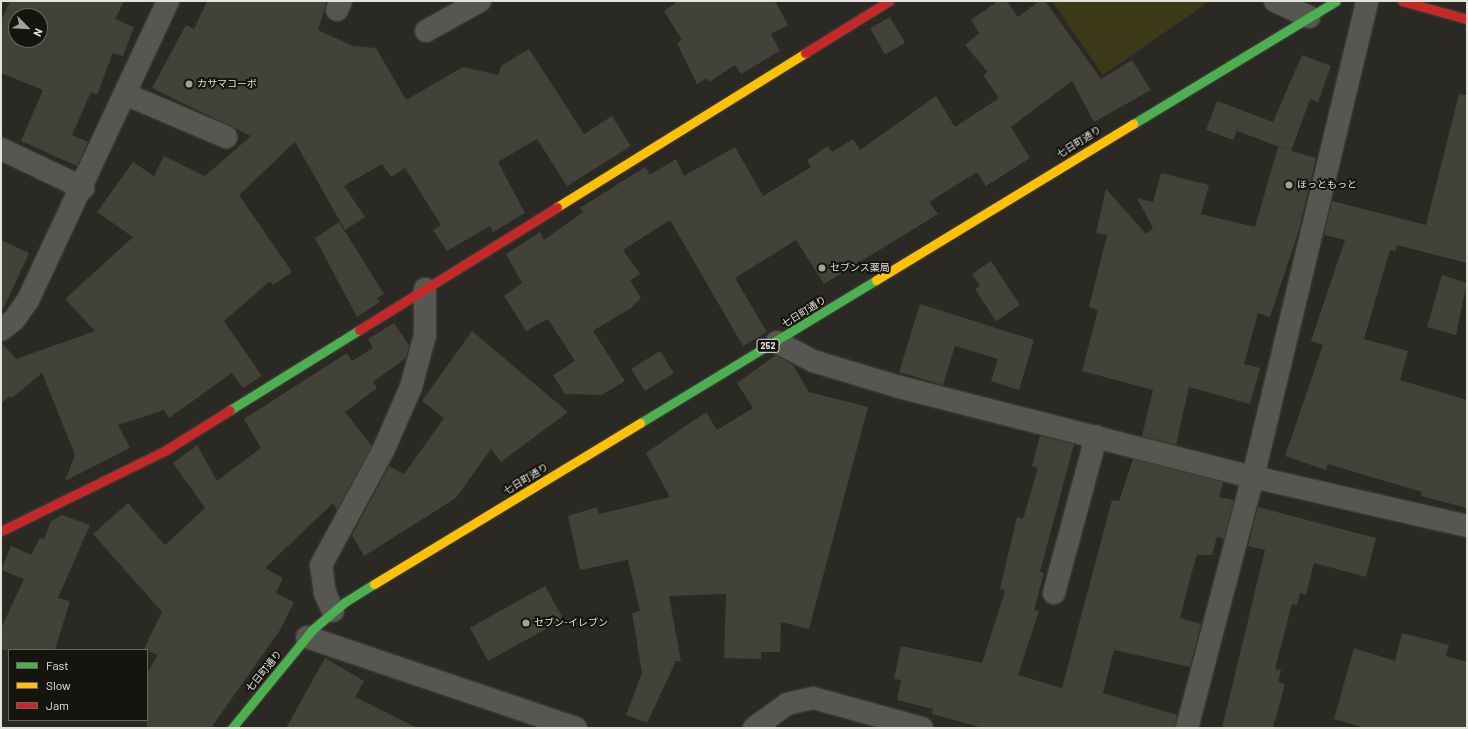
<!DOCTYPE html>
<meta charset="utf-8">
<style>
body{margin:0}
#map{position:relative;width:1468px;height:729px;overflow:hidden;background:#2a2923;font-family:Barlow,"Noto Sans JP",sans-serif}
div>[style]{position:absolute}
.green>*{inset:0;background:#3d3a19}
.building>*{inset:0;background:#434238;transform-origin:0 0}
.roads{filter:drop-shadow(0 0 1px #44443e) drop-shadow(0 0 1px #44443e)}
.street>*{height:22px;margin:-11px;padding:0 11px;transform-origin:11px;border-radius:11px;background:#575752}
.fast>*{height:9px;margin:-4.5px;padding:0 4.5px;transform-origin:4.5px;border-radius:4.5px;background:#4caf50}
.slow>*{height:9px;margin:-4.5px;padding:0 4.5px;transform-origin:4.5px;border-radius:4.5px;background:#ffc107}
.jam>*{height:9px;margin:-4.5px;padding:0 4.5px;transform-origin:4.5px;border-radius:4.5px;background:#c62828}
.dots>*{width:11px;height:11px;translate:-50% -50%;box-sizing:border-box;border:2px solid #15140f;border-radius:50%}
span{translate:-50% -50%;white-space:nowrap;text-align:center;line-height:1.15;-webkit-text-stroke:4px #15140f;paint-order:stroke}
.shield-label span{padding:1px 3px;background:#15140f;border:1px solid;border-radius:3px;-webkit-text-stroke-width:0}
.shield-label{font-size:9px;color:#e3e3db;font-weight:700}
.poi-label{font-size:10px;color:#e3e3db}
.left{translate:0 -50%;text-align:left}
.street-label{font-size:10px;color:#e3e3db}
.frame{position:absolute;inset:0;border:2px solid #e3e3db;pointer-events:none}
.legend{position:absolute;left:8px;top:649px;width:140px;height:72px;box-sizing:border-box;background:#15140f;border:1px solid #676761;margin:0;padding:5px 7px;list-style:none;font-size:12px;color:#e3e3db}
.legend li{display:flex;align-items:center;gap:8px;height:20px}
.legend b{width:20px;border:1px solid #676761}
.north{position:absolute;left:8px;top:8px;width:40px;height:40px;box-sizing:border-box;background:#15140f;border:1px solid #676761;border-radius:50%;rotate:114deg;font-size:11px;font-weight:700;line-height:16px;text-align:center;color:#e3e3db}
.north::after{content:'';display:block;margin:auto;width:14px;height:18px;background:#a2a29b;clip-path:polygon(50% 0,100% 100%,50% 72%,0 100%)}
</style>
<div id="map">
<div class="green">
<i style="clip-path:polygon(1052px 1px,1210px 1px,1103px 75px)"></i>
</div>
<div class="building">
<i style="clip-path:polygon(evenodd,10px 1px,124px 1px,115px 19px,134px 27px,123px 56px,113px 53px,97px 95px,91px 92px,72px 135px,88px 142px,77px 166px,21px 141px,43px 90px,1px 73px,1px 21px,10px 1px,16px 16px,40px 16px,40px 40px,16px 40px,16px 16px)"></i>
<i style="clip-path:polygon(207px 1px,327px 1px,318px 30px,353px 46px,376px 48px,406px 100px,463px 67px,498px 75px,501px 66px,529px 49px,584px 134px,612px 116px,631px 146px,567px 186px,537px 139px,498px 162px,525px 213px,493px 232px,490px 226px,447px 251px,433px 230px,441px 225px,405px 168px,391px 177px,382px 164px,344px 186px,365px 217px,345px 230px,295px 142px,239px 195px,292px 272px,273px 285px,270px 281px,224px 321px,262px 376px,243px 388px,232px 373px,169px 418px,164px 410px,118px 425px,130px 448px,65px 481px,75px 455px,42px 373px,12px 398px,10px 396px,1px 403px,1px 342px,16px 359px,95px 331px,65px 299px,133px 237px,97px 212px,133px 162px,154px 176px,164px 156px,205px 176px,251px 136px,152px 88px,186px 25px,194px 29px)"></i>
<i style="clip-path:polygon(678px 1px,775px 1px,788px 25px,771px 34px,780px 51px,741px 74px,735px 65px,709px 82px,707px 78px,697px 84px,677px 43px,682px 40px,664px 11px)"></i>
<i style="clip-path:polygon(998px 1px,1007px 1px,1018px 17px,1039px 1px,1045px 1px,1101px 79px,1132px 60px,1151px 90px,1094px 122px,1072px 81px,1011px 127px,1030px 158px,986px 186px,977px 172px,929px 202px,938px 214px,824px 284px,796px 240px,735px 278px,767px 332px,743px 346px,670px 220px,623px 250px,640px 274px,630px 280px,641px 298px,631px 308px,593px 331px,625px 381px,602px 395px,565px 394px,553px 375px,575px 361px,548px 319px,526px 331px,504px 296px,522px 283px,506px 254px,540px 232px,544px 240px,583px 212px,580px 208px,645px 167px,650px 175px,676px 159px,684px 176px,735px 147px,763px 196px,811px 167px,807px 160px,828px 146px,832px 152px,853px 139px,860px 150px,936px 96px,955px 127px,999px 98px,983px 75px,988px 72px,965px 45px,979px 33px,971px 20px)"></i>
<i style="left:890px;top:17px;width:30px;height:23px;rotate:60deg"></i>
<i style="clip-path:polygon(1302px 55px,1331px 66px,1318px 102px,1310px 99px,1291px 151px,1237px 131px,1233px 140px,1206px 130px,1217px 101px,1273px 122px)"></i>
<i style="clip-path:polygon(1459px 94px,1467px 95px,1467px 263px,1397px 245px,1396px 251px,1390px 250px,1364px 339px,1408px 351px,1400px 380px,1467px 400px,1467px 508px,1421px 496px,1422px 492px,1328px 464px,1326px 470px,1285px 456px,1323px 345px,1311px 341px,1345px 240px,1324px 235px,1332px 201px,1426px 225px)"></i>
<i style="clip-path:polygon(1278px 147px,1316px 158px,1299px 230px,1270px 317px,1258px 313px,1244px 364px,1260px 368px,1250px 404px,1189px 387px,1176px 445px,1142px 436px,1153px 390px,1082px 371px,1098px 310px,1089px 307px,1107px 235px,1096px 233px,1106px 189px,1146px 234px,1153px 228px,1137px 198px,1153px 202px,1161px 173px,1209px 185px,1201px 214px,1255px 227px)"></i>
<i style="clip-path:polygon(339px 222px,384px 294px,377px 298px,380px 302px,357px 317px,315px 238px)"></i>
<i style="clip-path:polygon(1px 240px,29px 253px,1px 314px)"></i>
<i style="clip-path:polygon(991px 261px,1020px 305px,996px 321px,975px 289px,980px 286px,972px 274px)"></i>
<i style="clip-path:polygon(1442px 275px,1467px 283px,1456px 335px,1427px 327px)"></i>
<i style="clip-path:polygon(920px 304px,1034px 340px,1019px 390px,991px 381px,998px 359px,955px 346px,943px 385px,899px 372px)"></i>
<i style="clip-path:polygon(394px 323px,409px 345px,406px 358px,373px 382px,377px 388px,345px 412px,372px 446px,337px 510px,333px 503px,265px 568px,283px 578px,276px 593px,294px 602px,280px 630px,211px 728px,147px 728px,147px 673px,158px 655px,144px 649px,162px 612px,93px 534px,128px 503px,165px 545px,205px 508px,173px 463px,197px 445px,217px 481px,261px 448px,244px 419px,347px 353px,352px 361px,373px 348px,368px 339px)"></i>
<i style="clip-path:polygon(472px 331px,568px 412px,501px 462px,491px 449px,456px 498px,364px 556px,352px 535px,389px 466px,404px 474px,444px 418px,422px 401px)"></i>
<i style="left:660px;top:351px;width:26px;height:34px;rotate:58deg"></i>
<i style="clip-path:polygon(776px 355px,792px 364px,809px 392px,868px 407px,809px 629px,781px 622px,780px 652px,761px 652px,761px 659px,724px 658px,726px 594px,669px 596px,681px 661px,676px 661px,647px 723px,626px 715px,642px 673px,632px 613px,640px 611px,628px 560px,580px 570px,568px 516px,597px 507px,599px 514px,670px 497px,646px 453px,706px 412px,717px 430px,753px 408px,737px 383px)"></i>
<i style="clip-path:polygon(1040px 436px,1074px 444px,1040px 572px,1044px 573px,1034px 610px,1039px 611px,1018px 675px,1062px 688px,1112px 500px,1119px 501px,1133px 459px,1223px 482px,1219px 497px,1234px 500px,1224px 539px,1217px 537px,1212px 555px,1197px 555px,1191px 575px,1180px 618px,1201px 624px,1190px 667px,1114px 650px,1103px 693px,1177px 715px,1175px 728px,983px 728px,932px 714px,933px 709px,897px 700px,901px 680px,894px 679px,901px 646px,982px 663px,1005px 591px,1000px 589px,1017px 517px,1023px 519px,1038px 468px,1032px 466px)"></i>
<i style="clip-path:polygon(1258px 507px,1376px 538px,1366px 577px,1314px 563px,1306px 595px,1300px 593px,1297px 605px,1292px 604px,1275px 669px,1281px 670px,1278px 682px,1285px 684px,1273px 728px,1222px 728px,1265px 550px,1248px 546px)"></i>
<i style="clip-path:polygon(62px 515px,90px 525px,58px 598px,70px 601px,55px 650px,1px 650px,1px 628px,24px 579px,1px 570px,11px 546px,31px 555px,40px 538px,44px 539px,51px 521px)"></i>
<i style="left:545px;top:586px;width:38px;height:86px;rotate:61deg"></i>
<i style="clip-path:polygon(1402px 633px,1449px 645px,1446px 656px,1467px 662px,1467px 728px,1365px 728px,1334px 719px,1354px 648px,1395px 661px)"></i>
<i style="clip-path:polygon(325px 658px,364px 681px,355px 697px,417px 728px,286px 728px)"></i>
</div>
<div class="roads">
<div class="street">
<i style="left:1275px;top:1px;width:38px;rotate:25deg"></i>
<i style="left:337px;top:10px;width:10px;rotate:-66deg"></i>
<i style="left:426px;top:31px;width:62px;rotate:-29.1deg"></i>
<i style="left:125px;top:94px;width:110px;rotate:23.1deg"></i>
<i style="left:1px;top:149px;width:91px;rotate:25.4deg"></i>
<i style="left:1px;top:330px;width:16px;rotate:-38deg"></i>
<i style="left:14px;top:320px;width:24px;rotate:-55deg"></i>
<i style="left:28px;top:300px;width:330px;rotate:-64.9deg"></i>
<i style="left:777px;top:342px;width:41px;rotate:27.8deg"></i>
<i style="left:813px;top:361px;width:90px;rotate:16.8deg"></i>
<i style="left:899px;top:387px;width:365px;rotate:14.3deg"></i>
<i style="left:1253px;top:477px;width:220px;rotate:12.9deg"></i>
<i style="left:1054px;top:593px;width:162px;rotate:-74.9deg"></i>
<i style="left:333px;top:611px;width:20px;rotate:-114deg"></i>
<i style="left:325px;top:593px;width:28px;rotate:-98deg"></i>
<i style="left:321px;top:565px;width:130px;rotate:-61.5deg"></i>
<i style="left:383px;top:451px;width:70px;rotate:-66.4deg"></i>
<i style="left:411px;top:387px;width:54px;rotate:-74.9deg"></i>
<i style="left:425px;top:335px;width:46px;rotate:-90deg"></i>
<i style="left:307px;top:637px;width:284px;rotate:18.7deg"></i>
<i style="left:754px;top:728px;width:41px;rotate:-36deg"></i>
<i style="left:787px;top:704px;width:27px;rotate:-13deg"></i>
<i style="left:813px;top:698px;width:113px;rotate:15.4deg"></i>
<i style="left:1187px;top:728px;width:260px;rotate:-75.3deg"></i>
<i style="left:1253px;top:477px;width:489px;rotate:-76.5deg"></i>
</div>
<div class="fast">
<i style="left:1133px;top:124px;width:237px;rotate:-31.2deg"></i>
<i style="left:230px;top:410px;width:152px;rotate:-31.8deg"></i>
<i style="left:640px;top:423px;width:276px;rotate:-31.2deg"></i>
<i style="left:232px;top:728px;width:128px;rotate:-50.7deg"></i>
<i style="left:313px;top:629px;width:42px;rotate:-40.2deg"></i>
<i style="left:345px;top:602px;width:34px;rotate:-32deg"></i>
</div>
<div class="slow">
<i style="left:557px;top:207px;width:292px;rotate:-31.8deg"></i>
<i style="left:876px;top:280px;width:301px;rotate:-31.3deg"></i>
<i style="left:374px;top:584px;width:311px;rotate:-31.2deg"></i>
</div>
<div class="jam">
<i style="left:1402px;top:1px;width:67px;rotate:15.5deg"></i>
<i style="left:805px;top:53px;width:99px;rotate:-31.8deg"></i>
<i style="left:359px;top:330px;width:233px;rotate:-31.8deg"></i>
<i style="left:1px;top:531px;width:184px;rotate:-26.1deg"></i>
<i style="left:166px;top:450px;width:75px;rotate:-32deg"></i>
</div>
</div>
<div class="dots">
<i style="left:189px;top:84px;background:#a2a29b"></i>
<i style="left:1289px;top:185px;background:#a2a29b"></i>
<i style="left:822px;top:268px;background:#a2a29b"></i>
<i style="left:526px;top:623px;background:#a2a29b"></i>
</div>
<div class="shield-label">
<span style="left:768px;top:346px">252</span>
</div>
<div class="poi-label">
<span class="left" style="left:197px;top:84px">カサマコーポ</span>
<span class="left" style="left:1297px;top:185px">ほっともっと</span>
<span class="left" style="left:830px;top:268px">セブンス薬局</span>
<span class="left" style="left:534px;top:623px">セブン-イレブン</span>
</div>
<div class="street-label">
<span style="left:1079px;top:142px;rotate:-32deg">七日町通り</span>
<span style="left:804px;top:312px;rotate:-32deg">七日町通り</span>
<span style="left:526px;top:479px;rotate:-31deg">七日町通り</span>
<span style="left:264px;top:671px;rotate:-51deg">七日町通り</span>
</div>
<div class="frame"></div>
<ul class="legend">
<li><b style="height:5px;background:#4caf50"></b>Fast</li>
<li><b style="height:5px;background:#ffc107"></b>Slow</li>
<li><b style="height:5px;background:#c62828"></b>Jam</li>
</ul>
<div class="north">N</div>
</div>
